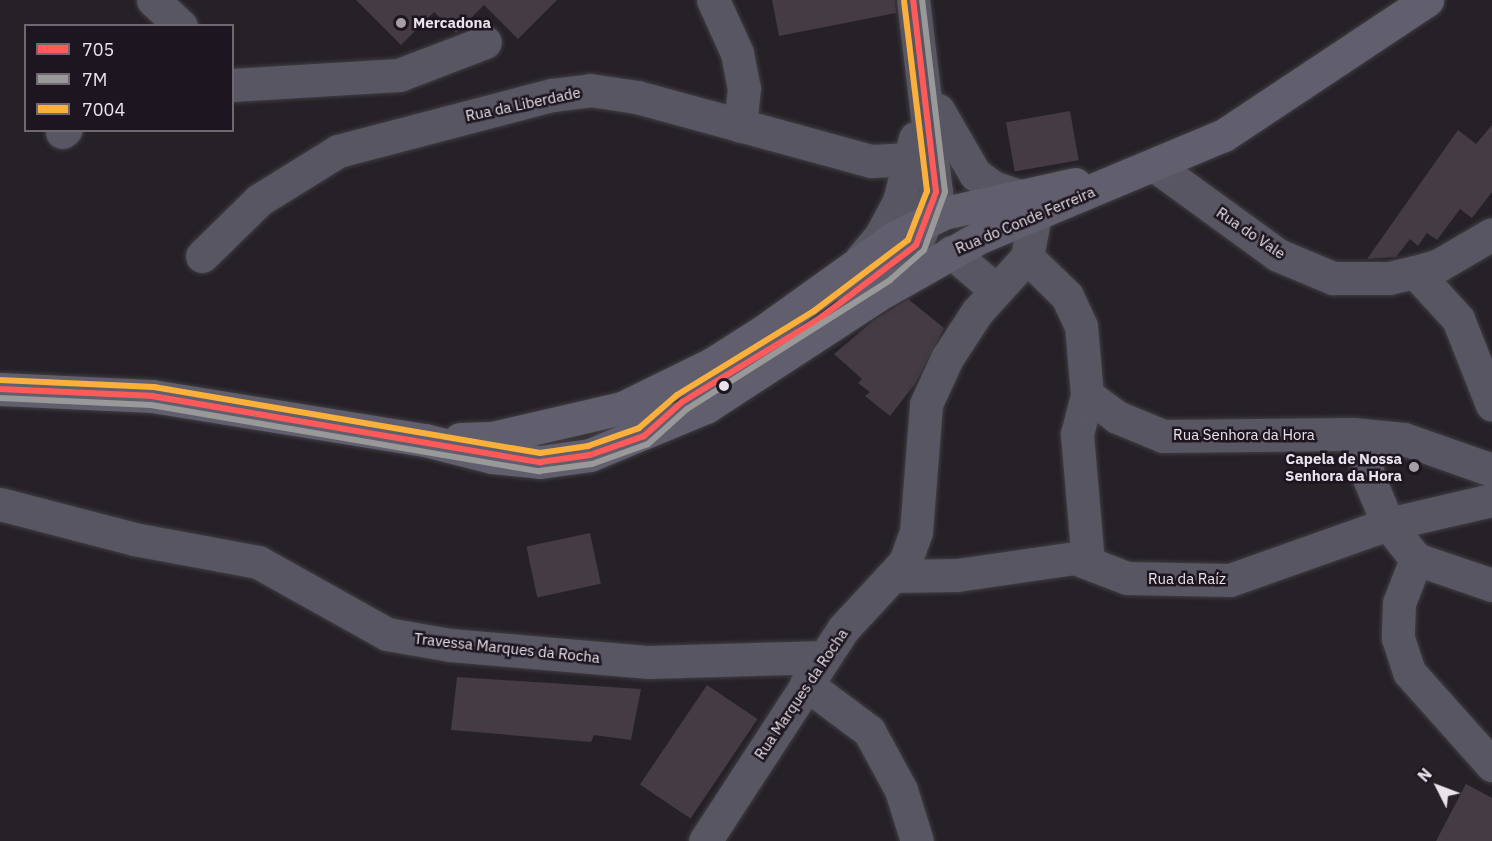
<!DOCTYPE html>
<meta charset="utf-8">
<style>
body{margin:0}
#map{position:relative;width:1492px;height:841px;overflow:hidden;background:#252127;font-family:"IBM Plex Sans",sans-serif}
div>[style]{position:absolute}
.building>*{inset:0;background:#443b43;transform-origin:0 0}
.roads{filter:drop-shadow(0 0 2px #403d42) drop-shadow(0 0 2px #403d42)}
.minor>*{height:33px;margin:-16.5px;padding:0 16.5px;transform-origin:16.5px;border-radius:16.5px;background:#575662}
.major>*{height:33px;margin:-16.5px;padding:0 16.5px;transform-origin:16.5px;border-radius:16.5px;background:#615e6e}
.bus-1>*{height:6px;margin:-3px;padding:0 3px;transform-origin:3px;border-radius:3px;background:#ff5a5a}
.bus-2>*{height:6px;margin:-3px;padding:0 3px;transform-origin:3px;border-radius:3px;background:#999}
.bus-3>*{height:6px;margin:-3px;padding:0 3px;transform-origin:3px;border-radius:3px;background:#fbb03b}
.dots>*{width:16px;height:16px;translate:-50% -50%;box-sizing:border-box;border:3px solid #1d1520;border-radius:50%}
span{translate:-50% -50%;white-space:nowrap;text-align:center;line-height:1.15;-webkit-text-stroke:5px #1d1520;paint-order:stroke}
.poi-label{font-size:15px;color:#e9e4eb;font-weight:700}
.left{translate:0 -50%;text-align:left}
.right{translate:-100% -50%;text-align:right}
.street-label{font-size:15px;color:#e9e4eb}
.legend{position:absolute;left:24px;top:24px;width:210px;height:108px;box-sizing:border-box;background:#1d1520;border:2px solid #6f6871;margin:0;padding:8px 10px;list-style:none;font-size:18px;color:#e9e4eb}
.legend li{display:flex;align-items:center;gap:12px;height:30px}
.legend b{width:30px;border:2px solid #6f6871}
.north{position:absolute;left:1408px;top:757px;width:60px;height:60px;-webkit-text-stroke:4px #1d1520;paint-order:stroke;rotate:312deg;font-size:16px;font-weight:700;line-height:24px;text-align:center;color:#e9e4eb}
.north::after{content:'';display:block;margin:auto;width:21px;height:27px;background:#e9e4eb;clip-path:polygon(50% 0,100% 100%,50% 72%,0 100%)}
</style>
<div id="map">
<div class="building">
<i style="clip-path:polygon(356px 0,557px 0,518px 39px,484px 5px,456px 33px,434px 12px,401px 45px)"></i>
<i style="clip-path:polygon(772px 0,895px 0,896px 13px,779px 36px)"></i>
<i style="left:1070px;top:111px;width:50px;height:65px;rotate:80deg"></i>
<i style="clip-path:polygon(1492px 125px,1492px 192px,1472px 218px,1460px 209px,1437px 240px,1427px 233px,1418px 246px,1410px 239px,1396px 257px,1367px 259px,1458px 130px,1476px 144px)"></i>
<i style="clip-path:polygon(908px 299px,944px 328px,915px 384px,890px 416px,865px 396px,870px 392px,858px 383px,862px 379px,834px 354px,874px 320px)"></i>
<i style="left:590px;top:533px;width:52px;height:65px;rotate:78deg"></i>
<i style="clip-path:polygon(457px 677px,641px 689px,631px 740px,594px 735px,591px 742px,451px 730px)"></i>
<i style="left:707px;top:685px;width:61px;height:120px;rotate:34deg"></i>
<i style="clip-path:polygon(1466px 784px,1492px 798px,1492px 841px,1436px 841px)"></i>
</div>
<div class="roads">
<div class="minor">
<i style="left:153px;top:0;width:38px;rotate:43deg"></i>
<i style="left:713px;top:0;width:58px;rotate:65.6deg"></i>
<i style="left:737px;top:53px;width:36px;rotate:79deg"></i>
<i style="left:744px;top:88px;width:38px;rotate:96deg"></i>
<i style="left:232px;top:85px;width:167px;rotate:-3.4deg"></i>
<i style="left:399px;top:75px;width:92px;rotate:-21deg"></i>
<i style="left:938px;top:110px;width:74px;rotate:60deg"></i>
<i style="left:975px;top:174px;width:22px;rotate:36deg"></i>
<i style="left:993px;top:187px;width:24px;rotate:19deg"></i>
<i style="left:62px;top:132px;width:4px;rotate:-34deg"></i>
<i style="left:1154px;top:165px;width:153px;rotate:36deg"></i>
<i style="left:1278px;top:255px;width:60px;rotate:22.7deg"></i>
<i style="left:1333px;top:278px;width:56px"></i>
<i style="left:1389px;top:278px;width:27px;rotate:-13deg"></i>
<i style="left:1415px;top:272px;width:25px;rotate:-16deg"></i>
<i style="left:1439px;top:265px;width:61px;rotate:-30.3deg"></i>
<i style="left:951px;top:252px;width:59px;rotate:40.2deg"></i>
<i style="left:202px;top:256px;width:80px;rotate:-44.5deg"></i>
<i style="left:259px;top:200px;width:93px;rotate:-31.8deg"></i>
<i style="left:338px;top:151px;width:221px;rotate:-14.7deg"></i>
<i style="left:552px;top:95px;width:38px;rotate:-7deg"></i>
<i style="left:590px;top:90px;width:48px;rotate:8.5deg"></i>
<i style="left:637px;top:97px;width:243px;rotate:15.3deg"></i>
<i style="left:871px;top:161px;width:40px;rotate:-2.9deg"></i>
<i style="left:1027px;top:257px;width:56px;rotate:44.3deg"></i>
<i style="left:1067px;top:296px;width:33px;rotate:65deg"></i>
<i style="left:1081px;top:326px;width:69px;rotate:85deg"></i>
<i style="left:1087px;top:395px;width:37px;rotate:36deg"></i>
<i style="left:1117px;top:417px;width:50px;rotate:22.4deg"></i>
<i style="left:1163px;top:436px;width:189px;rotate:-0.6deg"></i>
<i style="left:1352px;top:434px;width:52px;rotate:5.5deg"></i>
<i style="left:1404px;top:439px;width:93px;rotate:19.4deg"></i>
<i style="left:861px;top:259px;width:31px;rotate:-50deg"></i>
<i style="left:881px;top:235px;width:38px;rotate:-62deg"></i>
<i style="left:899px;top:201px;width:65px;rotate:-75.7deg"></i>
<i style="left:1415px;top:272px;width:64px;rotate:47.5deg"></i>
<i style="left:1458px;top:319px;width:92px;rotate:68.4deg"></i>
<i style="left:853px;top:295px;width:80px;rotate:-38.4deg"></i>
<i style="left:916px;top:245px;width:57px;rotate:-69.3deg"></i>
<i style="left:936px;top:192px;width:193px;rotate:-96.8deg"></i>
<i style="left:1087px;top:395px;width:40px;rotate:104.4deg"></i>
<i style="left:1077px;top:434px;width:128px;rotate:85.1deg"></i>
<i style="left:1363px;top:435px;width:41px;rotate:83deg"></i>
<i style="left:1368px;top:476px;width:52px;rotate:67.4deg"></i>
<i style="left:1388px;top:524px;width:107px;rotate:-13deg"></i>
<i style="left:0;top:504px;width:138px;rotate:14.6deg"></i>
<i style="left:134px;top:539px;width:126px;rotate:10.5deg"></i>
<i style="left:258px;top:562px;width:148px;rotate:29.2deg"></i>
<i style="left:387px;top:634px;width:64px;rotate:9.9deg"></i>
<i style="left:450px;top:645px;width:200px;rotate:4.9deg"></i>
<i style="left:649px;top:662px;width:175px;rotate:-1.6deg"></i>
<i style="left:1416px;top:559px;width:47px;rotate:111.1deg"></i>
<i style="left:1399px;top:603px;width:35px;rotate:92deg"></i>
<i style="left:1398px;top:638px;width:36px;rotate:72deg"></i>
<i style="left:1409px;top:672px;width:125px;rotate:48.3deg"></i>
<i style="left:892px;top:576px;width:65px;rotate:-0.9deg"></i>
<i style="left:957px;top:575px;width:119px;rotate:-8.2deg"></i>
<i style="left:1075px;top:558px;width:56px;rotate:21deg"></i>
<i style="left:1127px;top:578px;width:103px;rotate:1.1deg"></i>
<i style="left:1230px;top:580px;width:168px;rotate:-19.5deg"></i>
<i style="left:1388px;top:524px;width:45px;rotate:51.3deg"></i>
<i style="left:1416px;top:559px;width:80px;rotate:18.9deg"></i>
<i style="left:806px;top:684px;width:79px;rotate:36.7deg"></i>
<i style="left:869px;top:731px;width:67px;rotate:61.5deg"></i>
<i style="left:901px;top:790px;width:53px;rotate:72.6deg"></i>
<i style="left:705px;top:841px;width:253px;rotate:-56.9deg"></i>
<i style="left:843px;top:629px;width:91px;rotate:-47.2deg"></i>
<i style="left:905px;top:562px;width:32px;rotate:-70deg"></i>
<i style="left:916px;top:532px;width:128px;rotate:-85.5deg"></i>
<i style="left:926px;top:404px;width:51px;rotate:-65.5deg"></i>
<i style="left:947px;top:358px;width:55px;rotate:-56.9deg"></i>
<i style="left:977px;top:312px;width:74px;rotate:-47.7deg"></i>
<i style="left:1027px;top:257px;width:43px;rotate:-79.2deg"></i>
</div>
<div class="major">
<i style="left:0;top:389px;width:152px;rotate:2.6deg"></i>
<i style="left:152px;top:396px;width:277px;rotate:9.2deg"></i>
<i style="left:425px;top:440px;width:69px;rotate:14.2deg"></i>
<i style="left:492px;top:457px;width:48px;rotate:5.9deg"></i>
<i style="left:540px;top:462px;width:50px;rotate:-8deg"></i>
<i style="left:590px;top:455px;width:126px;rotate:-22.5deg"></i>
<i style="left:706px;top:407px;width:203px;rotate:-33.1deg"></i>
<i style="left:876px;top:296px;width:120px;rotate:-29.6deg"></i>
<i style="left:980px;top:237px;width:264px;rotate:-22.7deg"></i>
<i style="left:1224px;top:135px;width:244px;rotate:-33.6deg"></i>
<i style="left:460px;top:439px;width:32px;rotate:-2deg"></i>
<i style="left:492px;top:438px;width:133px;rotate:-13deg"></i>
<i style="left:622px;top:408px;width:100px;rotate:-26.1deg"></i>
<i style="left:712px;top:364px;width:62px;rotate:-32.4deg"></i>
<i style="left:764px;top:331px;width:161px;rotate:-35.7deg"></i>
<i style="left:895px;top:237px;width:55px;rotate:-26.1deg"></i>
<i style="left:944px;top:213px;width:134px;rotate:-12.5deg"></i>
</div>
</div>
<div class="bus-1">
<i style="left:0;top:389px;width:152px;rotate:2.6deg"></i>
<i style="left:152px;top:396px;width:394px;rotate:9.7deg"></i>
<i style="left:540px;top:462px;width:50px;rotate:-8deg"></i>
<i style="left:590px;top:455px;width:57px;rotate:-19.4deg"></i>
<i style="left:644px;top:436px;width:51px;rotate:-41.8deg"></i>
<i style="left:682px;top:402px;width:160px;rotate:-31.2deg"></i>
<i style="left:819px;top:319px;width:122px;rotate:-37.3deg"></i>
<i style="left:916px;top:245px;width:57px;rotate:-69.3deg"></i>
<i style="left:936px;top:192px;width:193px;rotate:-96.8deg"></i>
</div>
<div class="bus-2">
<i style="left:0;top:398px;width:151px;rotate:2.7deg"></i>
<i style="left:151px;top:405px;width:394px;rotate:9.7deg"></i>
<i style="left:539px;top:471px;width:53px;rotate:-7.5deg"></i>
<i style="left:592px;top:464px;width:59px;rotate:-19.7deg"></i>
<i style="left:648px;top:444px;width:52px;rotate:-41.9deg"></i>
<i style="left:687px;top:409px;width:241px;rotate:-32.4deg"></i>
<i style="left:890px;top:280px;width:45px;rotate:-41.4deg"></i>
<i style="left:924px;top:250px;width:62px;rotate:-70.1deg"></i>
<i style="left:945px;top:192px;width:193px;rotate:-96.8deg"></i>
</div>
<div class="bus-3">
<i style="left:0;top:380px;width:154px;rotate:2.6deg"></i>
<i style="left:154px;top:387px;width:392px;rotate:9.7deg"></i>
<i style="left:540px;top:453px;width:49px;rotate:-8.3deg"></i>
<i style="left:588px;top:446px;width:54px;rotate:-19.4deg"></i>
<i style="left:639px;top:428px;width:50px;rotate:-41deg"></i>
<i style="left:677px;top:395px;width:161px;rotate:-31.5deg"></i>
<i style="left:814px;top:311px;width:118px;rotate:-37.1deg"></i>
<i style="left:908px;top:240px;width:53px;rotate:-68.8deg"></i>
<i style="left:927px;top:191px;width:191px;rotate:-96.9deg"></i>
</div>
<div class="dots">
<i style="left:401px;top:23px;background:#a4a0a6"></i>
<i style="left:724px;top:386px;background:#e9e4eb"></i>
<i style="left:1414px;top:467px;background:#a4a0a6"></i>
</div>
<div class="poi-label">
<span class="left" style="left:413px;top:23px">Mercadona</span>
<span class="right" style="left:1402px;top:467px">Capela de Nossa<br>Senhora da Hora</span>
</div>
<div class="street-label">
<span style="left:523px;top:104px;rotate:-12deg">Rua da Liberdade</span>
<span style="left:1025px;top:220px;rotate:-23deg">Rua do Conde Ferreira</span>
<span style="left:1251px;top:233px;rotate:34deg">Rua do Vale</span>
<span style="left:1244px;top:435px">Rua Senhora da Hora</span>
<span style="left:1187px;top:579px">Rua da Raíz</span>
<span style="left:507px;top:648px;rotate:6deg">Travessa Marques da Rocha</span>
<span style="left:801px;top:694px;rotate:-56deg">Rua Marques da Rocha</span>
</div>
<ul class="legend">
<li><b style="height:8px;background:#ff5a5a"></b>705</li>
<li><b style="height:8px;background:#999"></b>7M</li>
<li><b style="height:8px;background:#fbb03b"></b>7004</li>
</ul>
<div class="north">N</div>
</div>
